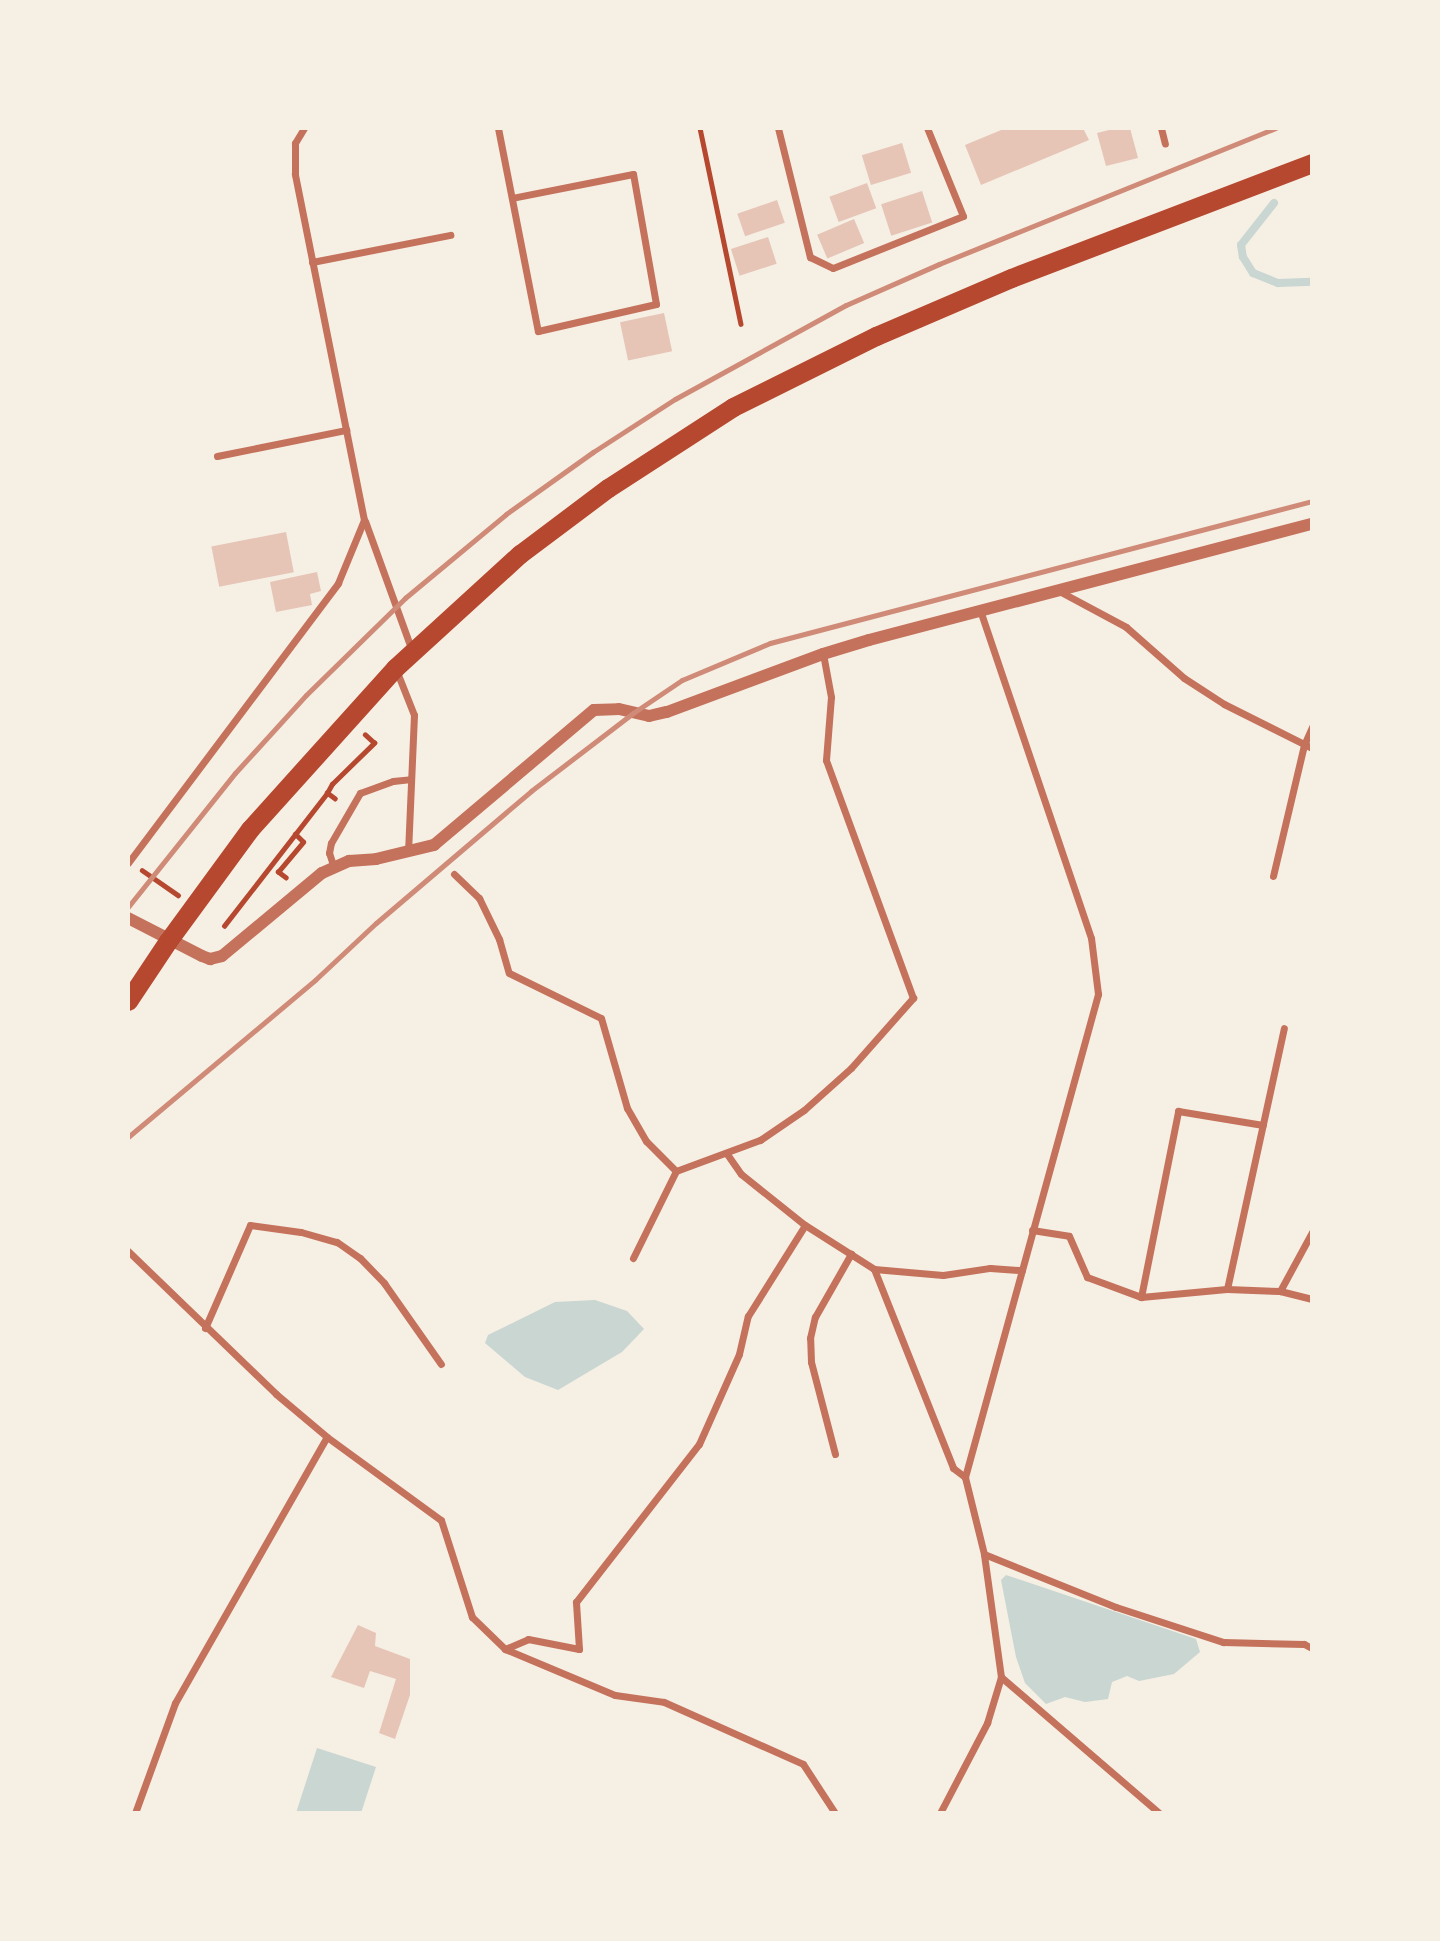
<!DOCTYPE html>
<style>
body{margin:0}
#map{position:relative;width:1440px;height:1941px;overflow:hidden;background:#f6efe4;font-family:"Titillium Web",sans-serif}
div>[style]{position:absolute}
.water>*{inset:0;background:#c9d6d2}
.stream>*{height:8px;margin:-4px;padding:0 4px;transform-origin:4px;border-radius:4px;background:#c9d6d2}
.building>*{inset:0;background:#e6c5b7;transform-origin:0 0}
.path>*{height:4.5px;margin:-2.25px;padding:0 2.25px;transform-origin:2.25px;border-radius:2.25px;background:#b5482f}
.minor>*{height:7px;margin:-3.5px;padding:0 3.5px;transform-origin:3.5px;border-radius:3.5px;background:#c5725c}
.tertiary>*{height:12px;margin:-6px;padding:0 6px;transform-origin:6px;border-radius:6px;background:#c5725c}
.trunk>*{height:19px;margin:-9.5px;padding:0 9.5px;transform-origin:9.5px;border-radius:9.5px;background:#b5482f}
.rail>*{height:5px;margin:-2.5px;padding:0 2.5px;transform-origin:2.5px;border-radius:2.5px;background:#cf8b77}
span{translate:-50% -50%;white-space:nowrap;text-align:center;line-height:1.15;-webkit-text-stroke:6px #f6efe4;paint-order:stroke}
.frame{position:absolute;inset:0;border:130px solid #f6efe4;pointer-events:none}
</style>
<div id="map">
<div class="water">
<i style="clip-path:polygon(595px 1300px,627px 1311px,644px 1329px,622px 1352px,558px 1390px,525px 1377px,485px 1343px,488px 1335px,555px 1302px)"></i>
<i style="clip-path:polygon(1006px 1575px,1196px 1639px,1200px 1652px,1174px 1674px,1139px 1681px,1127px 1676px,1112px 1682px,1108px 1699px,1085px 1702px,1065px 1697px,1046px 1704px,1025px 1683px,1016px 1657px,1001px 1580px)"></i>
<i style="clip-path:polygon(317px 1748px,376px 1767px,361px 1813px,296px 1813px)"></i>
</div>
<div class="stream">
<i style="left:1274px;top:203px;width:53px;rotate:128.2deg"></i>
<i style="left:1241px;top:245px;width:12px;rotate:81deg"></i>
<i style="left:1243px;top:257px;width:19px;rotate:58deg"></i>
<i style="left:1253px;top:273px;width:27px;rotate:22deg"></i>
<i style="left:1278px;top:283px;width:34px;rotate:-2deg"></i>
</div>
<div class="building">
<i style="clip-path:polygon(1006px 128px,1083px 128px,1089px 140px,981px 185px,965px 145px)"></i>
<i style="clip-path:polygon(1117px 128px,1130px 128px,1138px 158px,1106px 166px,1097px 133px)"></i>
<i style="left:902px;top:143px;width:31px;height:42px;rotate:73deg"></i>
<i style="left:867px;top:183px;width:27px;height:40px;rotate:70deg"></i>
<i style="left:922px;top:191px;width:33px;height:43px;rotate:72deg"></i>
<i style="left:777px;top:200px;width:24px;height:42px;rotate:71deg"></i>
<i style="left:854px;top:219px;width:26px;height:40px;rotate:67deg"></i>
<i style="left:768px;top:237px;width:28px;height:39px;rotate:72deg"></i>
<i style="left:664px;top:313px;width:39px;height:45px;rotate:78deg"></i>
<i style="left:286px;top:532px;width:41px;height:76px;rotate:79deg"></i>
<i style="clip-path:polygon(317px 572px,321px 591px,310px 594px,312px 605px,276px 612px,270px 582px)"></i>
<i style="clip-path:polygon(358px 1625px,376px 1633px,375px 1646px,410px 1659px,410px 1695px,395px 1739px,379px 1733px,396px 1679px,370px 1671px,364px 1688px,331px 1677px)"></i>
</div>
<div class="path">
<i style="left:700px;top:128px;width:200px;rotate:78.2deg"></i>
<i style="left:335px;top:799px;width:10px;rotate:-143deg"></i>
<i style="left:327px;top:793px;width:10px;rotate:-61deg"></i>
<i style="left:332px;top:784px;width:59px;rotate:-44.3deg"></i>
<i style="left:374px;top:743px;width:12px;rotate:-138deg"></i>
<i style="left:142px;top:870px;width:44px;rotate:34.8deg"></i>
<i style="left:286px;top:878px;width:10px;rotate:-143deg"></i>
<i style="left:278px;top:872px;width:39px;rotate:-50deg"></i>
<i style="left:303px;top:842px;width:11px;rotate:-135deg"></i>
<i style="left:224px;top:926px;width:168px;rotate:-52.2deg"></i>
</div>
<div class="minor">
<i style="left:498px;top:128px;width:207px;rotate:78.9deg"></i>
<i style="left:538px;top:331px;width:121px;rotate:-12.9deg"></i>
<i style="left:656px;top:304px;width:132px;rotate:-100deg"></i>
<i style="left:633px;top:174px;width:123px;rotate:168.8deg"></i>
<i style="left:778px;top:128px;width:133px;rotate:76.1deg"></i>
<i style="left:810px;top:257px;width:25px;rotate:26deg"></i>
<i style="left:833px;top:268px;width:140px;rotate:-21.8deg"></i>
<i style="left:963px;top:216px;width:95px;rotate:-112.2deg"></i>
<i style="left:1161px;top:128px;width:16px;rotate:76deg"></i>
<i style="left:312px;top:262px;width:141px;rotate:-11.1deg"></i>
<i style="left:217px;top:456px;width:132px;rotate:-11.4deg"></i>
<i style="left:365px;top:521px;width:138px;rotate:70.1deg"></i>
<i style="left:1059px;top:591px;width:76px;rotate:28.2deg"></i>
<i style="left:1126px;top:627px;width:77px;rotate:41.3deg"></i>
<i style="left:1184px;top:678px;width:48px;rotate:33deg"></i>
<i style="left:1224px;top:704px;width:98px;rotate:26.6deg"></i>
<i style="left:397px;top:672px;width:46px;rotate:68.4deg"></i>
<i style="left:414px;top:715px;width:135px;rotate:92.5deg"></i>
<i style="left:128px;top:863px;width:350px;rotate:-53.1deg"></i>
<i style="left:338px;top:583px;width:68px;rotate:-67.6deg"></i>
<i style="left:364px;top:520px;width:353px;rotate:-101.3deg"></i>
<i style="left:295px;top:174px;width:31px;rotate:-90deg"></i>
<i style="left:295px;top:143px;width:17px;rotate:-59deg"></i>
<i style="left:334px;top:868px;width:16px;rotate:-108deg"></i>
<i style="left:329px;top:853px;width:10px;rotate:-79deg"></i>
<i style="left:331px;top:843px;width:58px;rotate:-59.9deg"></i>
<i style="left:360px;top:793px;width:35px;rotate:-20deg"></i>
<i style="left:393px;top:781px;width:18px;rotate:-6deg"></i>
<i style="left:454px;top:874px;width:35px;rotate:44deg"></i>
<i style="left:479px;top:898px;width:46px;rotate:64deg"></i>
<i style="left:499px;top:939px;width:35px;rotate:74deg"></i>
<i style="left:509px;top:973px;width:102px;rotate:26.1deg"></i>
<i style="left:601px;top:1018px;width:94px;rotate:73.9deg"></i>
<i style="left:627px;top:1108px;width:38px;rotate:60deg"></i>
<i style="left:646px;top:1141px;width:42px;rotate:45deg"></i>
<i style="left:1273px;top:876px;width:135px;rotate:-76.7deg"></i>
<i style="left:1304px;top:745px;width:20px;rotate:-66deg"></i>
<i style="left:727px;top:1154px;width:24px;rotate:55deg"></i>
<i style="left:741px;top:1174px;width:82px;rotate:38.6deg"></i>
<i style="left:805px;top:1225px;width:82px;rotate:32.5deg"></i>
<i style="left:874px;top:1269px;width:69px;rotate:5deg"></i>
<i style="left:943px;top:1275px;width:48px;rotate:-8.5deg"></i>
<i style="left:990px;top:1268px;width:32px;rotate:4deg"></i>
<i style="left:1032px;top:1230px;width:37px;rotate:9deg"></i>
<i style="left:1069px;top:1236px;width:45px;rotate:66.3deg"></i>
<i style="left:1087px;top:1277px;width:58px;rotate:20.3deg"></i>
<i style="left:1141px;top:1297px;width:86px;rotate:-5.3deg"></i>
<i style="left:1227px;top:1289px;width:53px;rotate:2.2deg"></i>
<i style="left:1280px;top:1291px;width:33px;rotate:14deg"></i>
<i style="left:128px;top:1251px;width:206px;rotate:44deg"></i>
<i style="left:276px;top:1394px;width:67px;rotate:40.1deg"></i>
<i style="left:327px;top:1437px;width:141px;rotate:36.1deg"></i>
<i style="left:441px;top:1520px;width:102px;rotate:72.3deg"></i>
<i style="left:472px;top:1617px;width:46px;rotate:44.1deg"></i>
<i style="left:505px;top:1649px;width:119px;rotate:22.7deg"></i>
<i style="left:615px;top:1695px;width:49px;rotate:8.1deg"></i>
<i style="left:664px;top:1702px;width:152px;rotate:24deg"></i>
<i style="left:803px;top:1764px;width:59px;rotate:56.9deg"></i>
<i style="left:633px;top:1258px;width:97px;rotate:-63.7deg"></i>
<i style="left:676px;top:1171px;width:90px;rotate:-20.3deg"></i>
<i style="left:760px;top:1140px;width:53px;rotate:-34.3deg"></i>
<i style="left:804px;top:1110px;width:63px;rotate:-41.8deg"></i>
<i style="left:851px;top:1068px;width:94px;rotate:-48.5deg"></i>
<i style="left:913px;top:998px;width:253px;rotate:-110.1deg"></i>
<i style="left:826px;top:760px;width:63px;rotate:-85.5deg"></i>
<i style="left:831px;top:697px;width:44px;rotate:-100.5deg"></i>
<i style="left:874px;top:1269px;width:214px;rotate:68.3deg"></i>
<i style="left:953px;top:1468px;width:15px;rotate:37deg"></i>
<i style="left:1227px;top:1289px;width:267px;rotate:-77.7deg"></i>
<i style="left:1280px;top:1291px;width:67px;rotate:-61.5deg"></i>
<i style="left:1141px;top:1297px;width:190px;rotate:-78.7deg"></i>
<i style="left:1178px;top:1111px;width:86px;rotate:9.4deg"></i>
<i style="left:205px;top:1328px;width:112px;rotate:-66.4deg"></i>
<i style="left:250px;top:1225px;width:51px;rotate:7.8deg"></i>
<i style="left:301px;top:1232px;width:37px;rotate:16deg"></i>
<i style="left:337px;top:1242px;width:28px;rotate:35deg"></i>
<i style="left:360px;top:1258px;width:35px;rotate:46deg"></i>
<i style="left:384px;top:1283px;width:99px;rotate:54.9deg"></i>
<i style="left:835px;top:1454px;width:95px;rotate:-104.6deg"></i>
<i style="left:811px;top:1362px;width:24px;rotate:-92deg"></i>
<i style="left:810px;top:1338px;width:22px;rotate:-77deg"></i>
<i style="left:815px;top:1317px;width:73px;rotate:-60.3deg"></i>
<i style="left:984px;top:1554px;width:142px;rotate:21.9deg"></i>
<i style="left:1116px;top:1607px;width:113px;rotate:18.1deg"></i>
<i style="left:1223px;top:1642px;width:81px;rotate:1.4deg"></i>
<i style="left:1304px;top:1644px;width:9px;rotate:27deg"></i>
<i style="left:505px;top:1649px;width:25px;rotate:-23deg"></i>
<i style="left:528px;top:1639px;width:52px;rotate:11.1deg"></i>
<i style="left:579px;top:1649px;width:47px;rotate:-93.7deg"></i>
<i style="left:576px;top:1602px;width:200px;rotate:-52.1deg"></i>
<i style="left:699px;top:1444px;width:98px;rotate:-66deg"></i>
<i style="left:739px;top:1354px;width:39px;rotate:-77deg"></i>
<i style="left:748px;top:1316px;width:107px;rotate:-57.9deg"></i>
<i style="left:1001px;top:1677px;width:208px;rotate:40.7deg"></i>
<i style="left:135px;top:1813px;width:117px;rotate:-70deg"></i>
<i style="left:175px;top:1703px;width:306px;rotate:-60.3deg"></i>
<i style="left:940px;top:1813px;width:102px;rotate:-62.4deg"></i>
<i style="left:987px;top:1723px;width:48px;rotate:-73.1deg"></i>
<i style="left:1001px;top:1677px;width:124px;rotate:-97.9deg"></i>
<i style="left:984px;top:1554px;width:79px;rotate:-103.9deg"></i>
<i style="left:965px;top:1477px;width:501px;rotate:-74.6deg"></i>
<i style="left:1098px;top:994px;width:56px;rotate:-97.1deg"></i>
<i style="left:1091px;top:938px;width:343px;rotate:-108.7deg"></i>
</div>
<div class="tertiary">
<i style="left:128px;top:918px;width:83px;rotate:27.2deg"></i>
<i style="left:202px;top:956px;width:9px;rotate:21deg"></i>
<i style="left:210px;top:959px;width:12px;rotate:-14deg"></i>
<i style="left:222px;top:956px;width:130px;rotate:-39.7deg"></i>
<i style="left:322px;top:873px;width:30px;rotate:-24deg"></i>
<i style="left:349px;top:861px;width:27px;rotate:-4deg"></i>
<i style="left:376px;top:859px;width:60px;rotate:-13.6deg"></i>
<i style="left:434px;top:845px;width:209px;rotate:-40.2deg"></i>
<i style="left:594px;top:710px;width:25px;rotate:-2deg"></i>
<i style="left:619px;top:709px;width:31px;rotate:13deg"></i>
<i style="left:649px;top:716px;width:18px;rotate:-13deg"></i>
<i style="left:667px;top:712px;width:166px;rotate:-20.4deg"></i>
<i style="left:823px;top:654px;width:48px;rotate:-16.9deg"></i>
<i style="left:869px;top:640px;width:458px;rotate:-14.7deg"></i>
</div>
<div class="trunk">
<i style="left:128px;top:1001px;width:72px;rotate:-56.3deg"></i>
<i style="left:168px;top:941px;width:139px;rotate:-53.8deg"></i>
<i style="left:250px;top:829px;width:217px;rotate:-48deg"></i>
<i style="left:395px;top:668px;width:169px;rotate:-42.4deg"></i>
<i style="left:520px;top:554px;width:110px;rotate:-36.9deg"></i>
<i style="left:608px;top:488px;width:149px;rotate:-32.9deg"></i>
<i style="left:733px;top:407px;width:160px;rotate:-26.4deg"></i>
<i style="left:876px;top:336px;width:147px;rotate:-23.2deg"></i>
<i style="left:1011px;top:278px;width:322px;rotate:-20.9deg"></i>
</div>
<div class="rail">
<i style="left:128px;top:907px;width:171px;rotate:-51.4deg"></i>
<i style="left:235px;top:773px;width:105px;rotate:-47.7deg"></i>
<i style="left:306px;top:695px;width:139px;rotate:-44.4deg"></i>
<i style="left:405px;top:598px;width:131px;rotate:-39.7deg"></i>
<i style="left:506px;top:514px;width:107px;rotate:-35.5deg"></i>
<i style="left:593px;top:452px;width:98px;rotate:-32.9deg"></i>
<i style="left:675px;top:399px;width:195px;rotate:-28.8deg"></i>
<i style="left:846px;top:305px;width:102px;rotate:-23.8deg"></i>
<i style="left:939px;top:264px;width:363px;rotate:-22deg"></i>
<i style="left:128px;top:1137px;width:244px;rotate:-40deg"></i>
<i style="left:315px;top:980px;width:83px;rotate:-43.1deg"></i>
<i style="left:376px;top:923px;width:204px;rotate:-40.4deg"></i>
<i style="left:531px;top:791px;width:128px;rotate:-37.4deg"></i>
<i style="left:633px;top:713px;width:59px;rotate:-34deg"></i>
<i style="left:682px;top:680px;width:95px;rotate:-22.8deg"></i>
<i style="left:770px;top:643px;width:560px;rotate:-14.68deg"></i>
</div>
<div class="frame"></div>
</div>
